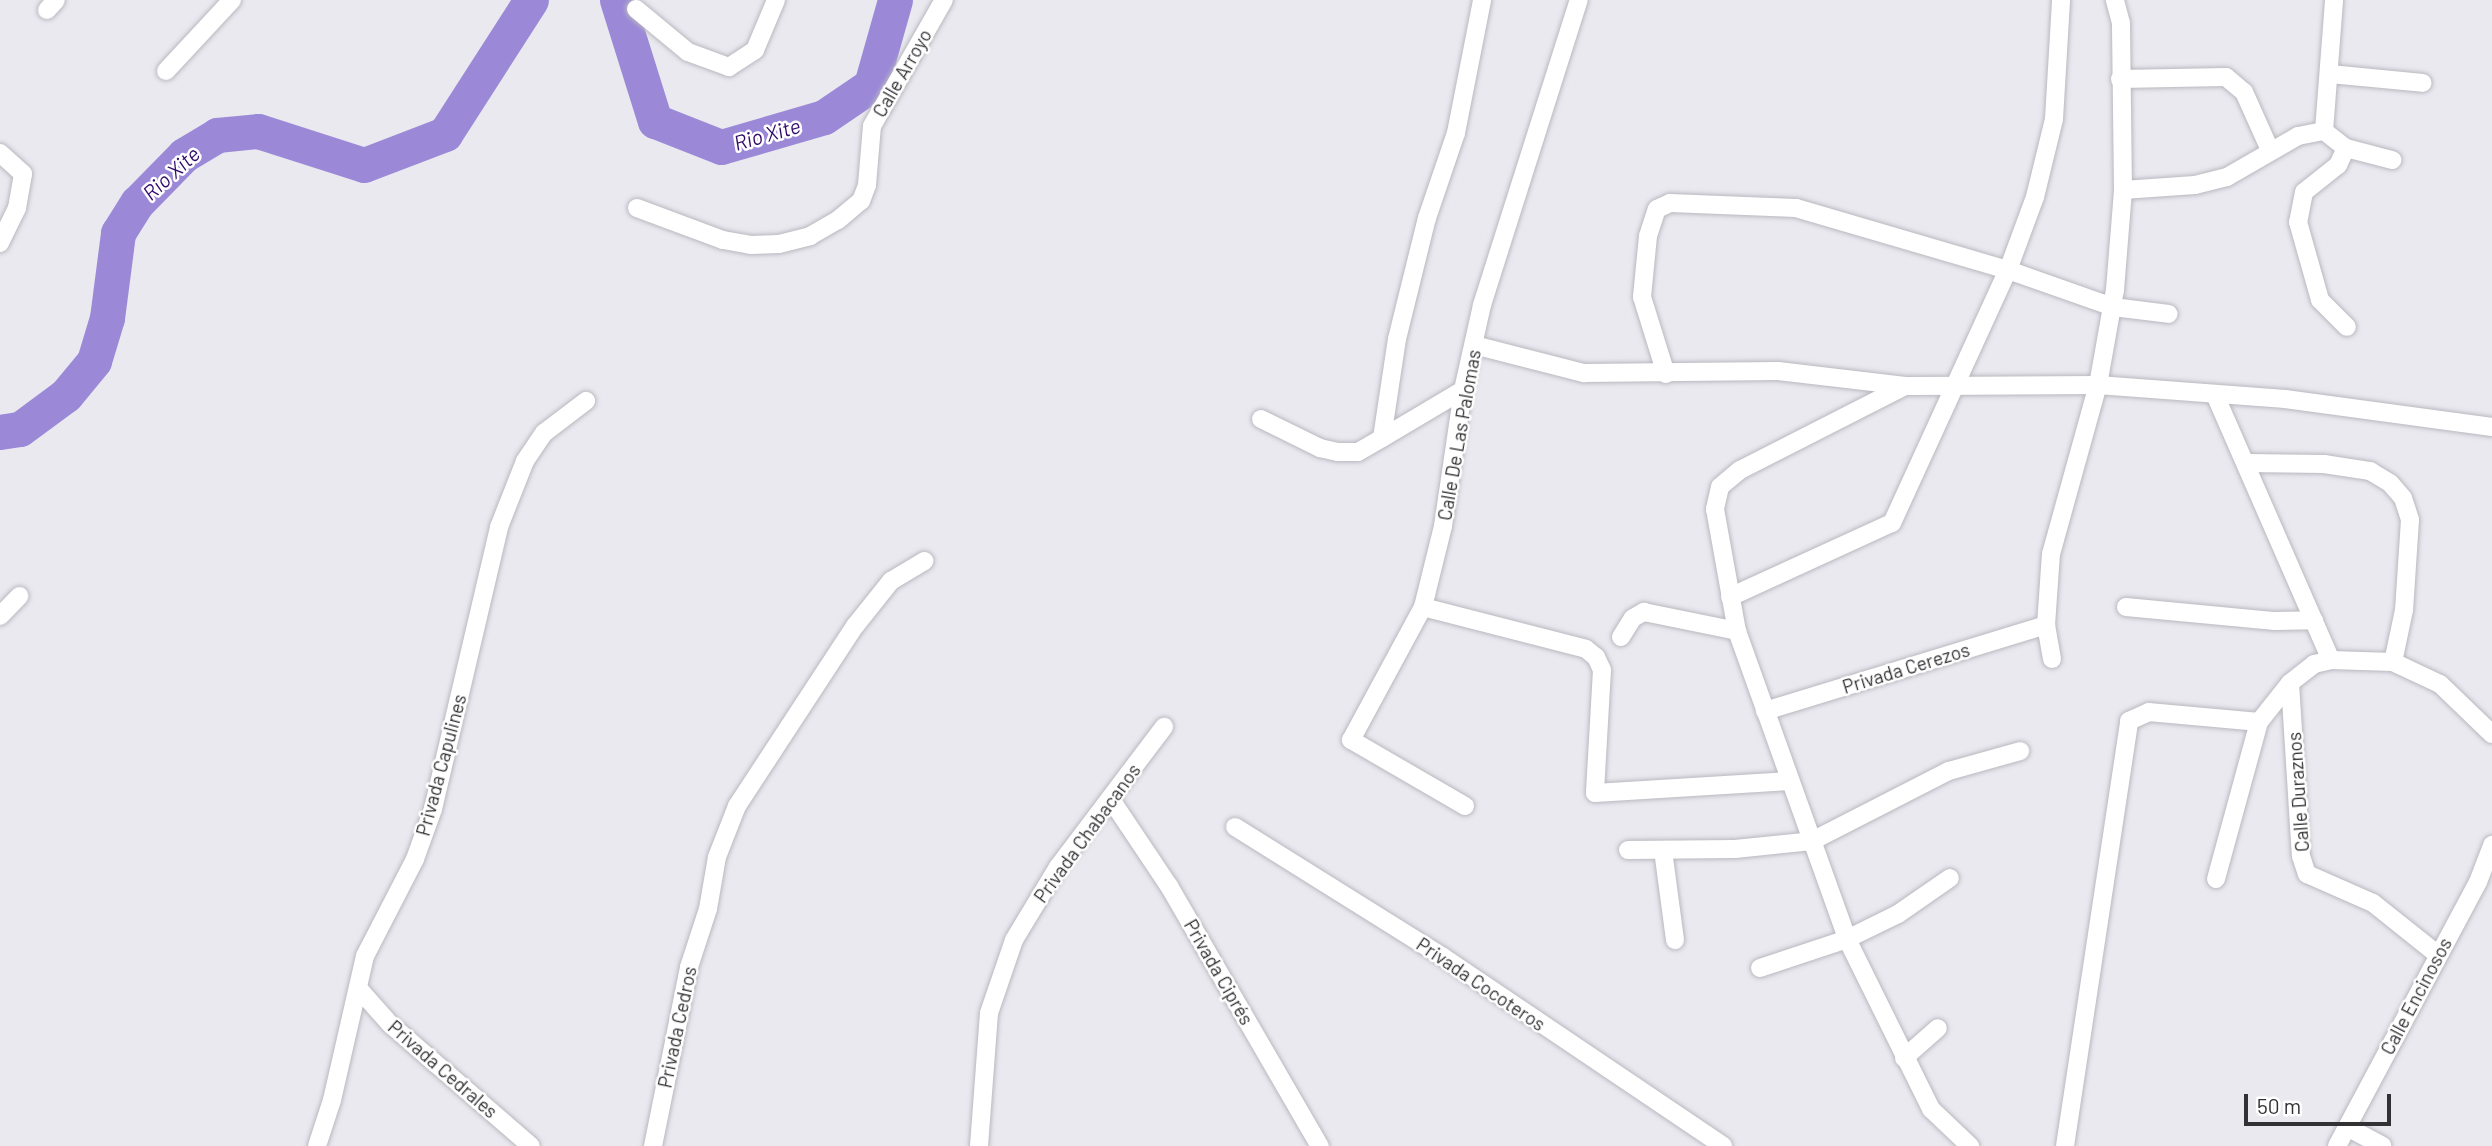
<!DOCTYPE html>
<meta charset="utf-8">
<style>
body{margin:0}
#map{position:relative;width:2492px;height:1146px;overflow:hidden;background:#eae9f0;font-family:Barlow,sans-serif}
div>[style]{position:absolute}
.river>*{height:35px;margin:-17.5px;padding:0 17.5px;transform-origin:17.5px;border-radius:17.5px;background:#9b89d8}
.roads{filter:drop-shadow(0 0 2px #b9b8bf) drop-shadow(0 0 2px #b9b8bf)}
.minor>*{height:18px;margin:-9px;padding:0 9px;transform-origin:9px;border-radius:9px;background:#fff}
span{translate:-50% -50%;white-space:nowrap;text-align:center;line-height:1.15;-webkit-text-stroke:5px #fff;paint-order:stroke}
.street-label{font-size:19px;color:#323134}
.water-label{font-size:21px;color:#320b6a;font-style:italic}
.scale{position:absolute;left:2244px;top:1094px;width:147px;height:32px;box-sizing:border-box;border:4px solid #323134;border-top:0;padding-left:9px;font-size:21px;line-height:24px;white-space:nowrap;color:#323134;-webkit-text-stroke:5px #fff;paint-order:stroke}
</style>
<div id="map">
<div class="river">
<i style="left:617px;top:0;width:127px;rotate:72.6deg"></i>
<i style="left:655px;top:121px;width:71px;rotate:21.5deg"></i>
<i style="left:721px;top:147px;width:107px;rotate:-16.2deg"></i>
<i style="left:824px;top:117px;width:57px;rotate:-34.2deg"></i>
<i style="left:871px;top:85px;width:88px;rotate:-74.2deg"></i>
<i style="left:0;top:432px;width:20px;rotate:-9deg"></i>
<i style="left:20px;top:429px;width:57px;rotate:-36.5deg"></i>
<i style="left:66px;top:395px;width:44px;rotate:-50.5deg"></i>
<i style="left:94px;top:361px;width:45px;rotate:-73.2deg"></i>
<i style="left:107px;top:318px;width:86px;rotate:-82.6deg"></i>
<i style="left:118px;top:233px;width:36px;rotate:-58deg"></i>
<i style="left:137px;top:203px;width:67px;rotate:-45.6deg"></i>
<i style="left:184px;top:155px;width:39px;rotate:-31deg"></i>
<i style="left:217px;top:135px;width:41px;rotate:-5.6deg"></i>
<i style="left:258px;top:131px;width:111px;rotate:17.8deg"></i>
<i style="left:364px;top:165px;width:87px;rotate:-20.9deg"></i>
<i style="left:445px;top:134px;width:159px;rotate:-57.3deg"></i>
</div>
<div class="roads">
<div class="minor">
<i style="left:636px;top:9px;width:67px;rotate:39.6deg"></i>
<i style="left:688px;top:52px;width:44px;rotate:20.1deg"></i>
<i style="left:729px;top:67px;width:31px;rotate:-33deg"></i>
<i style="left:755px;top:50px;width:54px;rotate:-67.2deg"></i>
<i style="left:47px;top:10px;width:13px;rotate:-48deg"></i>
<i style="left:166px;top:71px;width:97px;rotate:-47.1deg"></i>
<i style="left:2330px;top:74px;width:93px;rotate:5.5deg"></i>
<i style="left:2120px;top:79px;width:106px;rotate:-1.1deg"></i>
<i style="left:2226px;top:77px;width:23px;rotate:40deg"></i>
<i style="left:2244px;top:92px;width:64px;rotate:65.9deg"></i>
<i style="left:2324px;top:131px;width:131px;rotate:-85.6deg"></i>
<i style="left:2346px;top:148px;width:19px;rotate:115deg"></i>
<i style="left:2338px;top:165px;width:43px;rotate:141.5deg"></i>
<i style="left:2304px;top:192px;width:31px;rotate:101deg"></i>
<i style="left:2298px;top:222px;width:81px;rotate:74.2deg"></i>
<i style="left:2320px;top:300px;width:38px;rotate:45deg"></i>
<i style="left:0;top:153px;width:31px;rotate:42deg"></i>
<i style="left:23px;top:174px;width:35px;rotate:100deg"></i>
<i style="left:17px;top:208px;width:39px;rotate:116deg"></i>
<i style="left:2123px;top:190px;width:72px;rotate:-4deg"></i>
<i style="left:2195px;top:185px;width:33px;rotate:-14deg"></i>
<i style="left:2227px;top:177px;width:82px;rotate:-30deg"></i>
<i style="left:2298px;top:136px;width:26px;rotate:-11deg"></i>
<i style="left:2324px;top:131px;width:28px;rotate:38deg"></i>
<i style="left:2346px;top:148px;width:48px;rotate:14.6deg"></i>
<i style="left:637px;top:208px;width:92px;rotate:20.4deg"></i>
<i style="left:723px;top:240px;width:28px;rotate:10deg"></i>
<i style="left:751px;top:245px;width:28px;rotate:-2deg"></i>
<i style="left:779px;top:244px;width:32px;rotate:-14deg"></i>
<i style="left:810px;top:236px;width:32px;rotate:-30deg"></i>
<i style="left:838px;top:220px;width:30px;rotate:-40deg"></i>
<i style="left:861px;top:201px;width:17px;rotate:-69deg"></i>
<i style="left:867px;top:185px;width:59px;rotate:-85.2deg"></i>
<i style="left:872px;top:126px;width:145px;rotate:-60.3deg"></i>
<i style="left:1474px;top:345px;width:114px;rotate:14.3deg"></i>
<i style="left:1584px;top:373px;width:194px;rotate:-0.6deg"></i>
<i style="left:1778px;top:371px;width:128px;rotate:6.7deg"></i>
<i style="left:1905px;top:386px;width:193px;rotate:-0.3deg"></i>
<i style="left:2098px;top:385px;width:188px;rotate:4.3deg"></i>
<i style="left:2285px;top:399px;width:209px;rotate:7.7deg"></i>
<i style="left:1666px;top:374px;width:81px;rotate:-107.3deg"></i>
<i style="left:1642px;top:297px;width:61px;rotate:-84.4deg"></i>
<i style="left:1648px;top:236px;width:28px;rotate:-72deg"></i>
<i style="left:1657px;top:209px;width:14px;rotate:-25deg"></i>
<i style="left:1670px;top:203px;width:126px;rotate:2.3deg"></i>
<i style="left:1796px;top:208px;width:221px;rotate:16.3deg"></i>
<i style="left:2008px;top:270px;width:111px;rotate:19.4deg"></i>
<i style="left:2113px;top:307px;width:56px;rotate:7.1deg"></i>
<i style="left:1905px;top:386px;width:185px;rotate:153deg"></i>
<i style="left:1740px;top:470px;width:26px;rotate:140deg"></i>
<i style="left:1720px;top:487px;width:23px;rotate:103deg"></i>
<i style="left:1715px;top:509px;width:124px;rotate:79.8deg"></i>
<i style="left:1737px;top:631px;width:327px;rotate:70.3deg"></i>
<i style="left:1847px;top:939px;width:190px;rotate:63.7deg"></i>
<i style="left:1931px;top:1109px;width:54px;rotate:43.5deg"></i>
<i style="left:1463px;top:390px;width:94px;rotate:149.3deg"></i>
<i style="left:1382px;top:438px;width:100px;rotate:-81.4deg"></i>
<i style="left:1397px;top:339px;width:125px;rotate:-76.1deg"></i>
<i style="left:1427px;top:218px;width:90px;rotate:-71.2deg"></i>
<i style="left:1456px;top:133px;width:136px;rotate:-78.9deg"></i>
<i style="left:2216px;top:397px;width:287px;rotate:66.4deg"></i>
<i style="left:1261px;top:419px;width:66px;rotate:26.2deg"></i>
<i style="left:1320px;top:448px;width:18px;rotate:13deg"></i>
<i style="left:1338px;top:452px;width:20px"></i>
<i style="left:1358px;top:452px;width:28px;rotate:-30deg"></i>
<i style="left:2247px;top:463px;width:77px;rotate:0.7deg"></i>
<i style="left:2324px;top:464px;width:47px;rotate:8.7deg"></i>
<i style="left:2370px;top:471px;width:23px;rotate:31deg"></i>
<i style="left:2390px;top:483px;width:20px;rotate:49deg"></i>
<i style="left:2403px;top:498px;width:23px;rotate:72deg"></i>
<i style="left:2410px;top:520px;width:90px;rotate:93.8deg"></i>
<i style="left:2404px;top:610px;width:53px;rotate:101.9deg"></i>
<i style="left:1730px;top:597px;width:178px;rotate:-24.6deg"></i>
<i style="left:1892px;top:523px;width:278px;rotate:-65.4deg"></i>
<i style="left:2008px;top:270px;width:78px;rotate:-69.7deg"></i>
<i style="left:2035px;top:197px;width:80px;rotate:-76.3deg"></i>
<i style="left:2054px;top:119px;width:119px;rotate:-86.6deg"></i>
<i style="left:1423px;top:607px;width:168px;rotate:14.4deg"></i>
<i style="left:1586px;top:649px;width:13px;rotate:39deg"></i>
<i style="left:1596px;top:657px;width:14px;rotate:65deg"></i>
<i style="left:1602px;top:670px;width:123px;rotate:93.3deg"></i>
<i style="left:1595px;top:793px;width:195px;rotate:-3.5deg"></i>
<i style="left:2126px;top:607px;width:150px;rotate:5.4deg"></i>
<i style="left:2275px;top:621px;width:39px;rotate:-1deg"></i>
<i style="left:0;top:616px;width:28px;rotate:-46deg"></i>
<i style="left:1621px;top:637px;width:22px;rotate:-58deg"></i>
<i style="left:1633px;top:618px;width:13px;rotate:-29deg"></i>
<i style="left:1644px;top:612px;width:95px;rotate:11.5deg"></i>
<i style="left:2052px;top:659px;width:35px;rotate:-100deg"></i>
<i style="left:2046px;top:625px;width:71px;rotate:-86deg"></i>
<i style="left:2051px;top:554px;width:175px;rotate:-74.5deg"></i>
<i style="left:2098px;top:385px;width:97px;rotate:-79.9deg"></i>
<i style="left:2115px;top:290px;width:100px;rotate:-85.4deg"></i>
<i style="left:2123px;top:190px;width:167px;rotate:-90.7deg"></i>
<i style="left:2121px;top:23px;width:24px;rotate:-105deg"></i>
<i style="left:2290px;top:683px;width:173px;rotate:86.4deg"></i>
<i style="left:2301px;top:856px;width:19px;rotate:72deg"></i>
<i style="left:2307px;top:874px;width:72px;rotate:23.7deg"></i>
<i style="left:2373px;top:903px;width:82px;rotate:38.6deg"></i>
<i style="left:1765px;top:711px;width:294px;rotate:-17deg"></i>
<i style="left:1112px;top:801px;width:102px;rotate:56.2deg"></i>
<i style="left:1169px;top:886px;width:301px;rotate:59.9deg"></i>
<i style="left:1465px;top:806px;width:132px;rotate:-149.9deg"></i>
<i style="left:1351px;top:740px;width:151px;rotate:-61.6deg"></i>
<i style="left:1423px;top:607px;width:83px;rotate:-76.1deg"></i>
<i style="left:1443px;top:526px;width:137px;rotate:-81.6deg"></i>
<i style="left:1463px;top:390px;width:87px;rotate:-77.4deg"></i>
<i style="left:1482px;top:305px;width:320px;rotate:-72.4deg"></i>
<i style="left:1235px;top:827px;width:245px;rotate:32deg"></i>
<i style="left:1443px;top:957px;width:338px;rotate:34deg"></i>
<i style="left:1628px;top:850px;width:107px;rotate:-0.5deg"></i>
<i style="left:1735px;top:849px;width:77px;rotate:-5.9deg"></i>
<i style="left:1812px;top:841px;width:154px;rotate:-27.1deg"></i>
<i style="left:1949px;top:771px;width:74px;rotate:-15.7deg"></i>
<i style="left:1663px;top:850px;width:91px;rotate:82.4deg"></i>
<i style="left:2216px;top:879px;width:163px;rotate:-74.7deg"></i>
<i style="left:2259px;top:722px;width:50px;rotate:-51.5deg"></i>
<i style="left:2290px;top:683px;width:31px;rotate:-38deg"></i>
<i style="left:2314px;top:664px;width:17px;rotate:-13deg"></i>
<i style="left:2331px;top:660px;width:62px;rotate:1.8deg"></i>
<i style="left:2393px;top:662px;width:52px;rotate:25.1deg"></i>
<i style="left:2440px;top:684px;width:72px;rotate:43.9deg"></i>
<i style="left:1760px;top:968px;width:92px;rotate:-18.4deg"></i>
<i style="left:1847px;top:939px;width:57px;rotate:-26.1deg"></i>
<i style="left:1898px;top:914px;width:63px;rotate:-34.7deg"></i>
<i style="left:358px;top:988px;width:48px;rotate:48.4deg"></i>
<i style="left:390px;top:1024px;width:186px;rotate:40.9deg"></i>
<i style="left:1904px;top:1058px;width:45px;rotate:-41.4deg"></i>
<i style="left:2347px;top:1127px;width:40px;rotate:28deg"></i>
<i style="left:317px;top:1146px;width:48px;rotate:-71.9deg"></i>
<i style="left:332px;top:1100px;width:148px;rotate:-77.1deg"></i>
<i style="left:365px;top:956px;width:109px;rotate:-62.7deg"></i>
<i style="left:415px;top:859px;width:53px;rotate:-70.2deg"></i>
<i style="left:433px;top:809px;width:290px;rotate:-76.8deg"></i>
<i style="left:499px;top:527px;width:71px;rotate:-68.5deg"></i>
<i style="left:525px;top:461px;width:34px;rotate:-56deg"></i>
<i style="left:544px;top:433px;width:53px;rotate:-37.3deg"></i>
<i style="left:653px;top:1146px;width:183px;rotate:-78.6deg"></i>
<i style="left:689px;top:967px;width:61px;rotate:-71.9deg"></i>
<i style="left:708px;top:909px;width:53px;rotate:-80.2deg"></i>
<i style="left:717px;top:857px;width:55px;rotate:-68.6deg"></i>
<i style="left:737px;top:806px;width:215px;rotate:-56.8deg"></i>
<i style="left:855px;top:626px;width:58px;rotate:-51.3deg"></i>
<i style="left:891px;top:581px;width:39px;rotate:-31deg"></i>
<i style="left:979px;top:1146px;width:133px;rotate:-85.7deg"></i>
<i style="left:989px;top:1013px;width:77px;rotate:-71.1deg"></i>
<i style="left:1014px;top:940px;width:85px;rotate:-58.9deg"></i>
<i style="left:1058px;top:867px;width:176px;rotate:-52.9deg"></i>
<i style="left:2065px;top:1146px;width:430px;rotate:-81.4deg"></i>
<i style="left:2129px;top:721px;width:22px;rotate:-24deg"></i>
<i style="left:2149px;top:712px;width:110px;rotate:5.2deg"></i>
<i style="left:2337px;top:1146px;width:299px;rotate:-61.9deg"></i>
<i style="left:2478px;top:882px;width:40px;rotate:-69deg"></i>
</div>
</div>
<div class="street-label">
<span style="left:902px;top:73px;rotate:-60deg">Calle Arroyo</span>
<span style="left:1459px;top:435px;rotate:-80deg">Calle De Las Palomas</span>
<span style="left:1906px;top:668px;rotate:-17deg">Privada Cerezos</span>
<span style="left:441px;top:765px;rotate:-75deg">Privada Capulines</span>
<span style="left:2298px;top:792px;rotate:-94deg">Calle Duraznos</span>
<span style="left:1087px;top:833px;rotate:-54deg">Privada Chabacanos</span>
<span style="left:1219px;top:972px;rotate:60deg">Privada Ciprés</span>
<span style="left:1481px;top:984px;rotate:34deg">Privada Cocoteros</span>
<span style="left:2416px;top:996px;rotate:-62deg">Calle Encinosos</span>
<span style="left:677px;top:1027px;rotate:-78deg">Privada Cedros</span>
<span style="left:443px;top:1069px;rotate:41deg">Privada Cedrales</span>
</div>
<div class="water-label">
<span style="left:767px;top:134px;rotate:-16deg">Rio Xite</span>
<span style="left:171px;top:173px;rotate:-42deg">Rio Xite</span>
</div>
<div class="scale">50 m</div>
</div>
